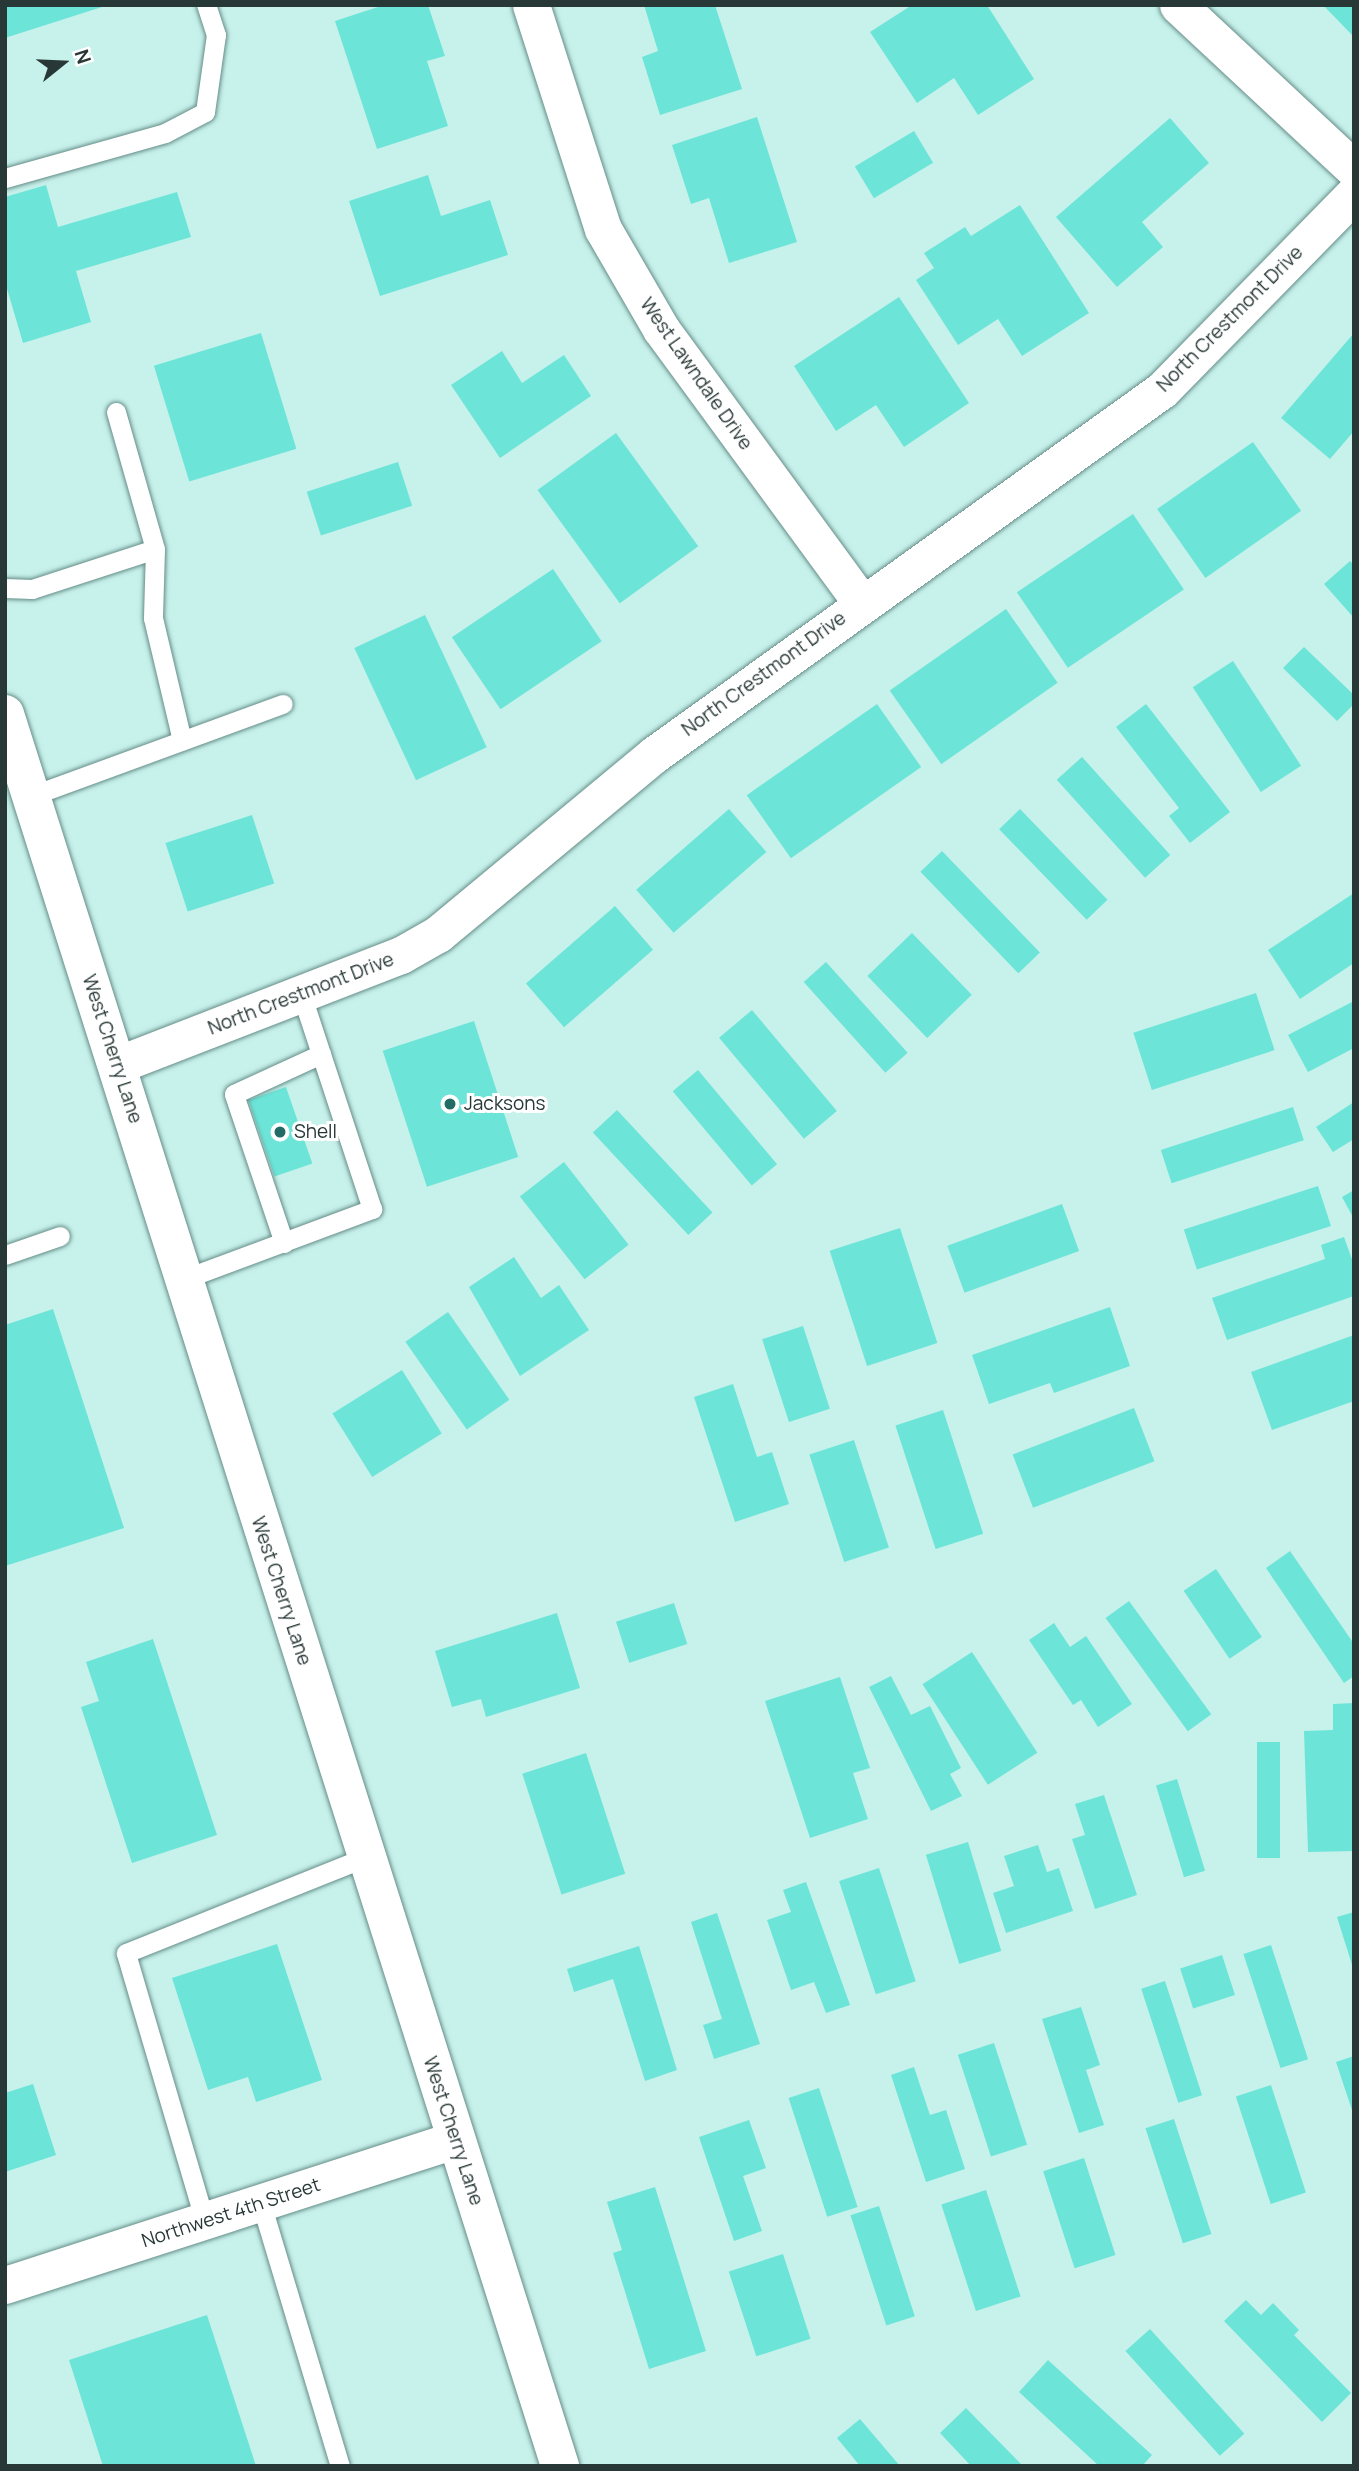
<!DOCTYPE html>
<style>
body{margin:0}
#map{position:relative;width:1359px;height:2471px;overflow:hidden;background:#c7f1eb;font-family:Manrope,sans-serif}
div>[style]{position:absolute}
.building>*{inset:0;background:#6ce5d8;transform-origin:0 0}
.roads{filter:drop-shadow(0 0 2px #668d88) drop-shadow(0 0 2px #668d88)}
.service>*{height:19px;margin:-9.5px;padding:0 9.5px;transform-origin:9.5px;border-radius:9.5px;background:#fff}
.minor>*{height:37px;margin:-18.5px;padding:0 18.5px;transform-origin:18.5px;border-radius:18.5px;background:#fff}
.secondary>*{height:38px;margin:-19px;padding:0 19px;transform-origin:19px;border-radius:19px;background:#fff}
.dots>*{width:19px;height:19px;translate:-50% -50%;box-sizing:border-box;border:4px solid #fff;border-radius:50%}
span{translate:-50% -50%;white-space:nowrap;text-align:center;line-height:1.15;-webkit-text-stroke:6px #fff;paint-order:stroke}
.street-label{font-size:19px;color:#283836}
.poi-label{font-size:19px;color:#283836}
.left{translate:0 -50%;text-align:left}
.frame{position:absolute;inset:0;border:7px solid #283836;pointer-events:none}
.north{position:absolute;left:28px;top:28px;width:70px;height:70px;-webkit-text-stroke:5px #fff;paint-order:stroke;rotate:72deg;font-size:19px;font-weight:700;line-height:28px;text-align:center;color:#283836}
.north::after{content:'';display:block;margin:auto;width:24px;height:32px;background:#283836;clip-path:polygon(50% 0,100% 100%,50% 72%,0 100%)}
</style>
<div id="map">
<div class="building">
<i style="clip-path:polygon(5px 5px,105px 5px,105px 6px,5px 38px)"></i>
<i style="clip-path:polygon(384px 5px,428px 5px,445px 56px,427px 61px,448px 126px,377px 149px,335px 21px)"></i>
<i style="clip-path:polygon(644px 5px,715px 5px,742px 89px,660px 115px,642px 57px,658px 51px)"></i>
<i style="clip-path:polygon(912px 5px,987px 5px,1034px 79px,978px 115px,954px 78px,917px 103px,870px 32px)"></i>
<i style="clip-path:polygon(1323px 5px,1354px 5px,1354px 33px,1352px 35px)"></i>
<i style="clip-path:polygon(757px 117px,797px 242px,729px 263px,709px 198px,691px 204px,672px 145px)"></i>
<i style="clip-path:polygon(1170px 118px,1209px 163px,1142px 222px,1163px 247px,1117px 287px,1056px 217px)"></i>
<i style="left:914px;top:131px;width:37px;height:69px;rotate:59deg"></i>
<i style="clip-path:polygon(428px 175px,441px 216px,490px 200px,508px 255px,380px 296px,349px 201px)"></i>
<i style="clip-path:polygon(46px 185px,58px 227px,177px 192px,191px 237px,76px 271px,91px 322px,23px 343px,5px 282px,5px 197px)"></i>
<i style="clip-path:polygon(1020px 205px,1089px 313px,1022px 356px,998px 319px,958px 345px,916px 280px,934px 268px,924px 253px,965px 227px,971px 236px)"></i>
<i style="clip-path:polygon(899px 297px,969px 403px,904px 447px,876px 405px,836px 431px,794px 366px)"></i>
<i style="left:261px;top:333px;width:121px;height:112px;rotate:73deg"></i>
<i style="clip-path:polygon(1354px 333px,1354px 431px,1330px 459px,1281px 418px)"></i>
<i style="clip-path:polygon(502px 351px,522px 383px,564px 355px,591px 396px,500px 458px,451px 385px)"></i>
<i style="left:616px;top:433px;width:140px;height:97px;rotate:54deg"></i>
<i style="left:1253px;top:442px;width:84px;height:117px;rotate:55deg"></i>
<i style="left:398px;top:462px;width:46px;height:96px;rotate:72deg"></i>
<i style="left:1133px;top:514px;width:91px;height:140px;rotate:56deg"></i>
<i style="clip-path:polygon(1350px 561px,1354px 565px,1354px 618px,1324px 584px)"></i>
<i style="left:553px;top:569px;width:87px;height:122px;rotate:56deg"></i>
<i style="left:1006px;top:609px;width:90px;height:142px;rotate:55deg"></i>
<i style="left:425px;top:615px;width:146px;height:78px;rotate:65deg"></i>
<i style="clip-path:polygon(1304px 647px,1354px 695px,1354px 704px,1337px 721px,1283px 668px)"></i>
<i style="left:1233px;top:661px;width:125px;height:48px;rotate:57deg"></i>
<i style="left:877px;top:704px;width:77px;height:159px;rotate:55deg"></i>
<i style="clip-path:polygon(1146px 704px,1230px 812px,1190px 843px,1169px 816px,1179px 808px,1116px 727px)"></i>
<i style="left:1082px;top:757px;width:132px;height:34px;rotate:48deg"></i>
<i style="left:729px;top:809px;width:57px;height:123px;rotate:49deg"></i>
<i style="left:1020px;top:809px;width:126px;height:29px;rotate:46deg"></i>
<i style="left:252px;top:815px;width:72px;height:91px;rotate:72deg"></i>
<i style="left:942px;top:851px;width:141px;height:30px;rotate:46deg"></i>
<i style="clip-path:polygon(1354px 893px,1354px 963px,1300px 999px,1268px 950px)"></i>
<i style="left:615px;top:906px;width:58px;height:118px;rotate:49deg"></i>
<i style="left:912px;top:933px;width:86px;height:62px;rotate:46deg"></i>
<i style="left:826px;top:962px;width:122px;height:30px;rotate:48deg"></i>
<i style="left:1256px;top:993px;width:60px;height:129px;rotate:72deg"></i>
<i style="clip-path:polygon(1354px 1001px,1354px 1048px,1308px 1072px,1288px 1035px)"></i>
<i style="left:752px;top:1010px;width:132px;height:43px;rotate:50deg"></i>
<i style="left:474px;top:1021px;width:143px;height:96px;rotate:72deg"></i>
<i style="left:698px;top:1070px;width:123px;height:33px;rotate:50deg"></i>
<i style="left:286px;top:1087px;width:81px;height:40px;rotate:71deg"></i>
<i style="clip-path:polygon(1354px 1102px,1354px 1139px,1333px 1152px,1316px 1127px)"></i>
<i style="left:1293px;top:1107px;width:35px;height:139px;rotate:72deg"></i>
<i style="left:617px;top:1110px;width:140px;height:33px;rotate:47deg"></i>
<i style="left:564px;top:1162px;width:105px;height:56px;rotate:52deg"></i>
<i style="left:1318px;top:1186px;width:42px;height:141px;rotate:72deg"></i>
<i style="clip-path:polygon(1354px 1190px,1354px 1219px,1342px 1197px)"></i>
<i style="left:1062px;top:1204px;width:50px;height:122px;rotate:70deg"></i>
<i style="left:900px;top:1228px;width:121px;height:74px;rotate:72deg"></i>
<i style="clip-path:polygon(1344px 1237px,1354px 1265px,1354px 1296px,1227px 1340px,1212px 1298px,1325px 1259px,1321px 1245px)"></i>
<i style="clip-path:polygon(514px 1257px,541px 1298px,559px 1285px,589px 1330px,520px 1376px,469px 1287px)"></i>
<i style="clip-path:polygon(1110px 1307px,1130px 1366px,1054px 1393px,1050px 1383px,989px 1404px,972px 1355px)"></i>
<i style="clip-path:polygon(53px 1309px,124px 1528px,5px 1566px,5px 1325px)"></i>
<i style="left:448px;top:1312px;width:107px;height:52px;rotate:55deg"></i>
<i style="left:803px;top:1326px;width:87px;height:43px;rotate:72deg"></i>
<i style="clip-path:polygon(1354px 1335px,1354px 1401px,1272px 1430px,1251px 1372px)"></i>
<i style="left:402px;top:1370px;width:75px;height:82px;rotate:58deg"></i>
<i style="clip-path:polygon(733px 1384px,757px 1457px,772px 1452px,789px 1504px,735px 1522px,694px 1397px)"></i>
<i style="left:1134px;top:1408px;width:57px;height:130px;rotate:69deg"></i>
<i style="left:943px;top:1410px;width:130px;height:50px;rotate:72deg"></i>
<i style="left:854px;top:1440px;width:113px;height:47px;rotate:72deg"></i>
<i style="clip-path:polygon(1290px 1551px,1354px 1644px,1354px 1676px,1344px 1683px,1266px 1568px)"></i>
<i style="left:1216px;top:1569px;width:82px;height:39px;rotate:56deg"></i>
<i style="left:1129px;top:1601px;width:140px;height:29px;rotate:54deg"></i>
<i style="left:674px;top:1603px;width:43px;height:61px;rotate:72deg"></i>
<i style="clip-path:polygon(557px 1613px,580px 1688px,486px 1717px,481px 1699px,452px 1707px,435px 1651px)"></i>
<i style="clip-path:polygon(1054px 1623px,1070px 1647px,1086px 1636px,1132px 1704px,1098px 1727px,1081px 1700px,1073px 1705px,1029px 1640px)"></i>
<i style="clip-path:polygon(153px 1639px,217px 1835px,132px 1863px,81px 1707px,99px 1701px,86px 1662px)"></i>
<i style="left:972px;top:1652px;width:120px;height:59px;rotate:57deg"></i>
<i style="clip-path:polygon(891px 1676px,911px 1715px,930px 1706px,961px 1768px,950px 1774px,962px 1796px,931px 1811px,869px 1687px)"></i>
<i style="clip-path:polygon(840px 1677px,870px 1768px,853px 1773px,868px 1819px,810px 1838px,765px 1701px)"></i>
<i style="clip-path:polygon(1354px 1703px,1354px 1851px,1308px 1852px,1304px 1731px,1333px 1730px,1333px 1704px)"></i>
<i style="left:1257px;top:1742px;width:23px;height:116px"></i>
<i style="left:586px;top:1753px;width:127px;height:67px;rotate:72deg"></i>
<i style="left:1177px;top:1779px;width:96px;height:22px;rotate:73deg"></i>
<i style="clip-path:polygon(1104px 1795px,1137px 1895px,1095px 1909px,1072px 1839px,1085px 1835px,1075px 1804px)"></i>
<i style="left:968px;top:1842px;width:114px;height:44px;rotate:73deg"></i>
<i style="clip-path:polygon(1038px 1845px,1047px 1872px,1059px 1868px,1073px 1911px,1006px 1933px,993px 1893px,1014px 1886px,1004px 1856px)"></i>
<i style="left:879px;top:1868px;width:119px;height:42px;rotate:72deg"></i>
<i style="clip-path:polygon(806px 1882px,850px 2005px,826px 2013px,814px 1982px,791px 1990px,767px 1920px,791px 1912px,783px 1890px)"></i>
<i style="clip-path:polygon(1354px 1912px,1354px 1968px,1353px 1968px,1337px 1917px)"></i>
<i style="clip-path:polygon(717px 1913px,760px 2044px,714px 2059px,703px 2025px,722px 2019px,691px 1922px)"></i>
<i style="clip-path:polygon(277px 1944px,322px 2080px,256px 2102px,248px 2077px,208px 2090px,172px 1978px)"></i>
<i style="left:1271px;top:1945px;width:120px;height:29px;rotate:72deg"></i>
<i style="clip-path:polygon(639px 1946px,677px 2070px,645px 2081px,613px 1979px,574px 1992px,567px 1969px)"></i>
<i style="left:1222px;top:1955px;width:42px;height:44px;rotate:72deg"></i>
<i style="left:1165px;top:1981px;width:120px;height:25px;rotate:72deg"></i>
<i style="clip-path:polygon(1081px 2007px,1100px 2065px,1086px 2070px,1104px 2125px,1079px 2133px,1042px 2019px)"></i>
<i style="left:994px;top:2043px;width:107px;height:38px;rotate:72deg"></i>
<i style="clip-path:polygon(1354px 2056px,1354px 2113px,1353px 2113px,1336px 2062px)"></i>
<i style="clip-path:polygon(914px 2067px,930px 2115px,946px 2110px,965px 2169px,926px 2182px,891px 2075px)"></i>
<i style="clip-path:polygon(33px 2084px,56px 2155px,5px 2172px,5px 2093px)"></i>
<i style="left:1271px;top:2085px;width:113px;height:37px;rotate:72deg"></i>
<i style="left:819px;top:2088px;width:125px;height:32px;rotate:72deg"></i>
<i style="left:1174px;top:2119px;width:121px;height:30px;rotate:72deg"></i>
<i style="clip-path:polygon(749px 2120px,766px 2168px,743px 2176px,762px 2231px,734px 2241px,699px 2137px)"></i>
<i style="left:1084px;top:2158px;width:102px;height:43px;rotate:72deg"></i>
<i style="clip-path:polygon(655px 2187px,706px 2351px,649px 2369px,613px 2253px,622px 2250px,607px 2202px)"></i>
<i style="left:986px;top:2190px;width:112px;height:47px;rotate:72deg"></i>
<i style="left:879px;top:2206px;width:116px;height:30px;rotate:72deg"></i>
<i style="left:783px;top:2254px;width:89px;height:57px;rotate:72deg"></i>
<i style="clip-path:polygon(1246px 2300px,1261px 2315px,1273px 2303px,1299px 2330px,1294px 2335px,1351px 2393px,1322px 2422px,1224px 2321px)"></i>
<i style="clip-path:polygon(207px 2315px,256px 2466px,103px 2466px,69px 2360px)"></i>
<i style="left:1150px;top:2329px;width:141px;height:33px;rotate:48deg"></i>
<i style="clip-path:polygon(1048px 2360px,1152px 2455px,1142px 2466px,1099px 2466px,1019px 2392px)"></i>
<i style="clip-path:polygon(966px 2408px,1023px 2466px,971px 2466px,940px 2433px)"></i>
<i style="clip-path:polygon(860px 2419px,900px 2466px,860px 2466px,837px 2438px)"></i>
</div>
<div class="roads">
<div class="service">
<i style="left:5px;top:178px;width:166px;rotate:-15.7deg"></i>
<i style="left:165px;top:133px;width:45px;rotate:-27.7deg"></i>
<i style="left:205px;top:112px;width:78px;rotate:-81.9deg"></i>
<i style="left:216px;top:35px;width:32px;rotate:-108deg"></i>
<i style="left:116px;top:412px;width:142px;rotate:74.1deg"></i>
<i style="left:155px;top:549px;width:69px;rotate:91.7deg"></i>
<i style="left:153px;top:618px;width:126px;rotate:76.7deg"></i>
<i style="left:5px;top:588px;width:27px;rotate:2deg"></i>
<i style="left:32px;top:589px;width:129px;rotate:-18deg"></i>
<i style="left:31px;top:796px;width:268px;rotate:-20.1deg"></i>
<i style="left:284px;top:1243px;width:157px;rotate:-108.6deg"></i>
<i style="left:234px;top:1094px;width:96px;rotate:-24.7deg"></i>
<i style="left:5px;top:1255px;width:58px;rotate:-19.1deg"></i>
<i style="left:184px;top:1279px;width:201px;rotate:-20.4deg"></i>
<i style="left:372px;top:1209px;width:227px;rotate:-108.2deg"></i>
<i style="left:261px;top:2203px;width:275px;rotate:73.3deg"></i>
<i style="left:205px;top:2222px;width:280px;rotate:-106.4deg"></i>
<i style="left:126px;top:1953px;width:258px;rotate:-21.8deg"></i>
</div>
<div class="minor">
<i style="left:531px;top:5px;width:235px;rotate:72.2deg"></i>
<i style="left:603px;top:229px;width:116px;rotate:59.9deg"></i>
<i style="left:661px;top:329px;width:338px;rotate:53.8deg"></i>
<i style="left:1178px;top:5px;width:241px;rotate:43deg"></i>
<i style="left:117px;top:1065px;width:305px;rotate:-21.2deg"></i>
<i style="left:401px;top:955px;width:43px;rotate:-29.6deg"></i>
<i style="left:438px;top:934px;width:282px;rotate:-39.7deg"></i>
<i style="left:655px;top:754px;width:624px;rotate:-35.68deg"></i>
<i style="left:1162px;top:390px;width:274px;rotate:-45.6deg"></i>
<i style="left:5px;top:2285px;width:474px;rotate:-17.9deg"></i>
</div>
<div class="secondary">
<i style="left:5px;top:714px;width:1838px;rotate:72.42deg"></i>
</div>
</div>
<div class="dots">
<i style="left:450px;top:1104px;background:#236c65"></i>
<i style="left:280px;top:1132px;background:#236c65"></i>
</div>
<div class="street-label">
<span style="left:1230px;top:319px;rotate:-45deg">North Crestmont Drive</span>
<span style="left:696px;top:374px;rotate:55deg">West Lawndale Drive</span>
<span style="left:764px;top:674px;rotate:-36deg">North Crestmont Drive</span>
<span style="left:301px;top:994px;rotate:-21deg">North Crestmont Drive</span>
<span style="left:112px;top:1049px;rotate:72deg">West Cherry Lane</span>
<span style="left:281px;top:1591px;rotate:72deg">West Cherry Lane</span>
<span style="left:453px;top:2131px;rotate:72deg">West Cherry Lane</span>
<span style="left:231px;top:2213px;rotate:-18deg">Northwest 4th Street</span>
</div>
<div class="poi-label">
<span class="left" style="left:464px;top:1104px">Jacksons</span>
<span class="left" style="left:294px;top:1132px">Shell</span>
</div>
<div class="frame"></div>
<div class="north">N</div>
</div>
